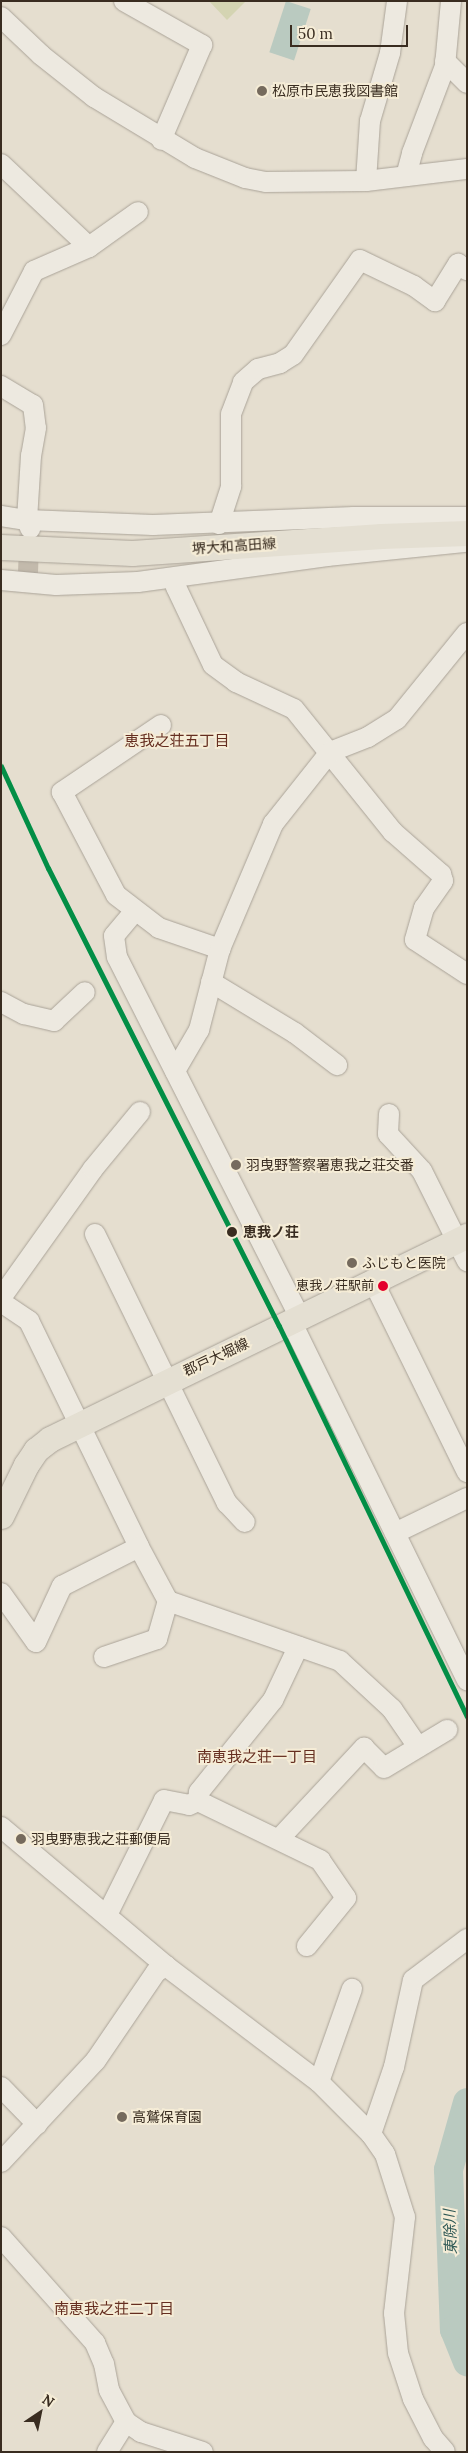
<!DOCTYPE html>
<meta charset="utf-8">
<style>
body{margin:0}
#map{position:relative;width:468px;height:2453px;overflow:hidden;background:#e5decf;font-family:Lora,"Noto Sans JP",serif}
div>[style]{position:absolute}
.green>*{inset:0;background:#d4d4b2}
.water>*{inset:0;background:#bacac0;transform-origin:0 0}
.river>*{height:29px;margin:-14.5px;padding:0 14.5px;transform-origin:14.5px;border-radius:14.5px;background:#bacac0}
.minor-tunnel>*{height:20px;margin-top:-10px;transform-origin:0;background:repeating-linear-gradient(90deg,#c3baac 0 20px,transparent 0 30px)}
.roads{filter:drop-shadow(0 0 1px #aaa398) drop-shadow(0 0 1px #aaa398)}
.minor>*{height:20px;margin:-10px;padding:0 10px;transform-origin:10px;border-radius:10px;background:#ede9e0}
.major>*{height:25px;margin:-12.5px;padding:0 12.5px;transform-origin:12.5px;border-radius:12.5px;background:#e4dfd2}
.rail-1>*{height:5px;margin:-2.5px;padding:0 2.5px;transform-origin:2.5px;border-radius:2.5px;background:#028e46}
.dots>*{width:14px;height:14px;translate:-50% -50%;box-sizing:border-box;border:2px solid #f5ecd6;border-radius:50%}
span{translate:-50% -50%;white-space:nowrap;text-align:center;line-height:1.15;-webkit-text-stroke:4px #f5ecd6;paint-order:stroke}
.bus-label{font-size:13px;color:#392c20}
.right{translate:-100% -50%;text-align:right}
.poi-label{font-size:14px;color:#392c20}
.left{translate:0 -50%;text-align:left}
.street-label{font-size:14px;color:#392c20}
.stop-label{font-size:14px;color:#392c20;font-weight:700}
.neighbourhood-label{font-size:15px;color:#652e20}
.water-label{font-size:15px;color:#2f5956;font-style:italic}
.frame{position:absolute;inset:0;border:2px solid #392c20;pointer-events:none}
.north{position:absolute;left:15px;top:2388px;width:50px;height:50px;-webkit-text-stroke:4px #f5ecd6;paint-order:stroke;rotate:34deg;font-size:14px;font-weight:700;line-height:20px;text-align:center;color:#392c20}
.north::after{content:'';display:block;margin:auto;width:18px;height:22px;background:#392c20;clip-path:polygon(50% 0,100% 100%,50% 72%,0 100%)}
.scale{position:absolute;left:290px;top:25px;width:118px;height:22px;box-sizing:border-box;border:2px solid #392c20;border-top:0;padding-left:6px;font-size:15px;line-height:18px;white-space:nowrap;color:#392c20;-webkit-text-stroke:4px #f5ecd6;paint-order:stroke}
</style>
<div id="map">
<div class="green">
<i style="clip-path:polygon(209px 1px,246px 1px,227px 20px)"></i>
</div>
<div class="water">
<i style="left:286px;top:1px;width:26px;height:54px;rotate:18deg"></i>
</div>
<div class="river">
<i style="left:467px;top:2102px;width:70px;rotate:105.8deg"></i>
<i style="left:448px;top:2169px;width:160px;rotate:87.9deg"></i>
<i style="left:454px;top:2329px;width:35px;rotate:68deg"></i>
</div>
<div class="minor-tunnel">
<i style="left:28px;top:573px;width:38px;rotate:-88deg"></i>
</div>
<div class="roads">
<div class="minor">
<i style="left:124px;top:1px;width:90px;rotate:29.4deg"></i>
<i style="left:202px;top:45px;width:103px;rotate:113.3deg"></i>
<i style="left:1px;top:17px;width:55px;rotate:43.5deg"></i>
<i style="left:41px;top:55px;width:68px;rotate:38.4deg"></i>
<i style="left:94px;top:97px;width:118px;rotate:31.1deg"></i>
<i style="left:195px;top:158px;width:54px;rotate:21.8deg"></i>
<i style="left:245px;top:178px;width:21px;rotate:11deg"></i>
<i style="left:266px;top:182px;width:100px;rotate:-0.6deg"></i>
<i style="left:366px;top:181px;width:102px;rotate:-6.8deg"></i>
<i style="left:445px;top:61px;width:31px;rotate:45deg"></i>
<i style="left:1px;top:164px;width:121px;rotate:43.3deg"></i>
<i style="left:406px;top:176px;width:24px;rotate:-75deg"></i>
<i style="left:412px;top:153px;width:93px;rotate:-69.2deg"></i>
<i style="left:445px;top:66px;width:65px;rotate:-84.7deg"></i>
<i style="left:366px;top:181px;width:60px;rotate:-86.2deg"></i>
<i style="left:370px;top:121px;width:71px;rotate:-73.6deg"></i>
<i style="left:390px;top:53px;width:52px;rotate:-82.3deg"></i>
<i style="left:1px;top:335px;width:72px;rotate:-62.7deg"></i>
<i style="left:34px;top:271px;width:60px;rotate:-23.6deg"></i>
<i style="left:89px;top:247px;width:60px;rotate:-35.5deg"></i>
<i style="left:1px;top:386px;width:37px;rotate:31deg"></i>
<i style="left:33px;top:405px;width:23px;rotate:83deg"></i>
<i style="left:36px;top:428px;width:28px;rotate:100deg"></i>
<i style="left:31px;top:456px;width:64px;rotate:93.6deg"></i>
<i style="left:27px;top:520px;width:9px;rotate:69deg"></i>
<i style="left:1px;top:516px;width:26px;rotate:9deg"></i>
<i style="left:27px;top:520px;width:126px;rotate:2.3deg"></i>
<i style="left:153px;top:525px;width:201px;rotate:-2.3deg"></i>
<i style="left:354px;top:517px;width:113px"></i>
<i style="left:219px;top:524px;width:40px;rotate:-72deg"></i>
<i style="left:231px;top:486px;width:72px;rotate:-90deg"></i>
<i style="left:231px;top:414px;width:34px;rotate:-69deg"></i>
<i style="left:243px;top:382px;width:20px;rotate:-41deg"></i>
<i style="left:258px;top:369px;width:23px;rotate:-15deg"></i>
<i style="left:280px;top:363px;width:15px;rotate:-32deg"></i>
<i style="left:293px;top:355px;width:116px;rotate:-54.8deg"></i>
<i style="left:360px;top:260px;width:60px;rotate:25.7deg"></i>
<i style="left:414px;top:286px;width:26px;rotate:36deg"></i>
<i style="left:435px;top:301px;width:44px;rotate:-58.1deg"></i>
<i style="left:458px;top:264px;width:11px;rotate:34deg"></i>
<i style="left:174px;top:578px;width:9px;rotate:77deg"></i>
<i style="left:176px;top:587px;width:86px;rotate:64.6deg"></i>
<i style="left:213px;top:665px;width:29px;rotate:36deg"></i>
<i style="left:236px;top:682px;width:64px;rotate:25deg"></i>
<i style="left:294px;top:709px;width:158px;rotate:51.2deg"></i>
<i style="left:393px;top:832px;width:64px;rotate:41.2deg"></i>
<i style="left:441px;top:874px;width:7px;rotate:74deg"></i>
<i style="left:443px;top:881px;width:33px;rotate:125deg"></i>
<i style="left:424px;top:908px;width:33px;rotate:106deg"></i>
<i style="left:415px;top:940px;width:62px;rotate:33.2deg"></i>
<i style="left:1px;top:580px;width:55px;rotate:5.2deg"></i>
<i style="left:56px;top:585px;width:82px;rotate:-2.1deg"></i>
<i style="left:138px;top:582px;width:191px;rotate:-7.8deg"></i>
<i style="left:327px;top:556px;width:140px;rotate:-5.8deg"></i>
<i style="left:161px;top:725px;width:120px;rotate:145.9deg"></i>
<i style="left:62px;top:792px;width:116px;rotate:62.3deg"></i>
<i style="left:116px;top:895px;width:54px;rotate:37.5deg"></i>
<i style="left:159px;top:928px;width:65px;rotate:19deg"></i>
<i style="left:134px;top:912px;width:31px;rotate:130deg"></i>
<i style="left:114px;top:936px;width:21px;rotate:82deg"></i>
<i style="left:117px;top:957px;width:402px;rotate:63.1deg"></i>
<i style="left:211px;top:982px;width:98px;rotate:31.3deg"></i>
<i style="left:295px;top:1033px;width:53px;rotate:37.3deg"></i>
<i style="left:1px;top:1002px;width:26px;rotate:28deg"></i>
<i style="left:24px;top:1014px;width:31px;rotate:13deg"></i>
<i style="left:54px;top:1021px;width:42px;rotate:-43.1deg"></i>
<i style="left:175px;top:1071px;width:48px;rotate:-59.7deg"></i>
<i style="left:199px;top:1030px;width:84px;rotate:-75.5deg"></i>
<i style="left:220px;top:949px;width:136px;rotate:-67deg"></i>
<i style="left:273px;top:824px;width:92px;rotate:-51.6deg"></i>
<i style="left:330px;top:752px;width:41px;rotate:-21.5deg"></i>
<i style="left:368px;top:737px;width:34px;rotate:-32deg"></i>
<i style="left:397px;top:719px;width:111px;rotate:-50.9deg"></i>
<i style="left:389px;top:1114px;width:20px;rotate:93deg"></i>
<i style="left:388px;top:1134px;width:50px;rotate:47.4deg"></i>
<i style="left:422px;top:1171px;width:101px;rotate:63.4deg"></i>
<i style="left:95px;top:1234px;width:300px;rotate:63.9deg"></i>
<i style="left:227px;top:1503px;width:26px;rotate:47deg"></i>
<i style="left:373px;top:1281px;width:213px;rotate:63.8deg"></i>
<i style="left:1px;top:1298px;width:158px;rotate:-54.5deg"></i>
<i style="left:93px;top:1169px;width:74px;rotate:-50.5deg"></i>
<i style="left:1px;top:1302px;width:34px;rotate:34deg"></i>
<i style="left:29px;top:1321px;width:251px;rotate:64deg"></i>
<i style="left:139px;top:1547px;width:61px;rotate:61.8deg"></i>
<i style="left:168px;top:1601px;width:182px;rotate:19.2deg"></i>
<i style="left:340px;top:1661px;width:71px;rotate:42.7deg"></i>
<i style="left:392px;top:1709px;width:46px;rotate:55.6deg"></i>
<i style="left:291px;top:1321px;width:400px;rotate:63.9deg"></i>
<i style="left:395px;top:1533px;width:80px;rotate:-25.9deg"></i>
<i style="left:1px;top:1593px;width:60px;rotate:54.5deg"></i>
<i style="left:36px;top:1642px;width:62px;rotate:-65.1deg"></i>
<i style="left:62px;top:1586px;width:86px;rotate:-26.9deg"></i>
<i style="left:104px;top:1657px;width:56px;rotate:-18.8deg"></i>
<i style="left:157px;top:1639px;width:40px;rotate:-74deg"></i>
<i style="left:198px;top:1801px;width:136px;rotate:25.8deg"></i>
<i style="left:320px;top:1860px;width:46px;rotate:55.6deg"></i>
<i style="left:346px;top:1898px;width:62px;rotate:129.1deg"></i>
<i style="left:198px;top:1801px;width:9px;rotate:-84deg"></i>
<i style="left:199px;top:1792px;width:118px;rotate:-51.2deg"></i>
<i style="left:273px;top:1700px;width:59px;rotate:-64.7deg"></i>
<i style="left:1px;top:1827px;width:216px;rotate:40.1deg"></i>
<i style="left:166px;top:1966px;width:192px;rotate:37.2deg"></i>
<i style="left:319px;top:2082px;width:74px;rotate:45deg"></i>
<i style="left:371px;top:2134px;width:24px;rotate:55deg"></i>
<i style="left:385px;top:2154px;width:66px;rotate:72.4deg"></i>
<i style="left:405px;top:2217px;width:97px;rotate:96.5deg"></i>
<i style="left:394px;top:2313px;width:40px;rotate:84.3deg"></i>
<i style="left:398px;top:2353px;width:48px;rotate:71.9deg"></i>
<i style="left:413px;top:2399px;width:44px;rotate:62.9deg"></i>
<i style="left:433px;top:2438px;width:18px;rotate:49deg"></i>
<i style="left:279px;top:1839px;width:125px;rotate:-47deg"></i>
<i style="left:364px;top:1748px;width:28px;rotate:45deg"></i>
<i style="left:384px;top:1768px;width:74px;rotate:-31.1deg"></i>
<i style="left:107px;top:1915px;width:128px;rotate:-63.6deg"></i>
<i style="left:164px;top:1800px;width:25px;rotate:11deg"></i>
<i style="left:189px;top:1805px;width:10px;rotate:-24deg"></i>
<i style="left:319px;top:2082px;width:99px;rotate:-70.5deg"></i>
<i style="left:1px;top:2087px;width:52px;rotate:45.8deg"></i>
<i style="left:371px;top:2134px;width:71px;rotate:-71.1deg"></i>
<i style="left:394px;top:2067px;width:89px;rotate:-77.7deg"></i>
<i style="left:413px;top:1980px;width:68px;rotate:-37.2deg"></i>
<i style="left:1px;top:2162px;width:139px;rotate:-47deg"></i>
<i style="left:96px;top:2060px;width:107px;rotate:-55.7deg"></i>
<i style="left:156px;top:1972px;width:12px;rotate:-31deg"></i>
<i style="left:1px;top:2237px;width:142px;rotate:48.4deg"></i>
<i style="left:95px;top:2343px;width:23px;rotate:67deg"></i>
<i style="left:104px;top:2364px;width:26px;rotate:79deg"></i>
<i style="left:109px;top:2390px;width:36px;rotate:62deg"></i>
<i style="left:126px;top:2422px;width:18px;rotate:34deg"></i>
<i style="left:141px;top:2432px;width:65px;rotate:17.9deg"></i>
<i style="left:107px;top:2452px;width:36px;rotate:-58deg"></i>
</div>
<div class="major">
<i style="left:1px;top:547px;width:131px;rotate:2.6deg"></i>
<i style="left:132px;top:553px;width:250px;rotate:-3.9deg"></i>
<i style="left:381px;top:536px;width:86px;rotate:-2deg"></i>
<i style="left:1px;top:1516px;width:57px;rotate:-63.9deg"></i>
<i style="left:26px;top:1465px;width:18px;rotate:-56deg"></i>
<i style="left:36px;top:1450px;width:18px;rotate:-38deg"></i>
<i style="left:50px;top:1439px;width:464px;rotate:-26deg"></i>
</div>
</div>
<div class="rail-1">
<i style="left:1px;top:766px;width:112px;rotate:65.3deg"></i>
<i style="left:48px;top:868px;width:513px;rotate:63.24deg"></i>
<i style="left:279px;top:1326px;width:433px;rotate:64.3deg"></i>
</div>
<div class="dots">
<i style="left:262px;top:91px;background:#756a5d"></i>
<i style="left:236px;top:1165px;background:#756a5d"></i>
<i style="left:232px;top:1232px;background:#392c20"></i>
<i style="left:352px;top:1263px;background:#756a5d"></i>
<i style="left:383px;top:1286px;background:#e4002b"></i>
<i style="left:21px;top:1839px;background:#756a5d"></i>
<i style="left:122px;top:2117px;background:#756a5d"></i>
</div>
<div class="bus-label">
<span class="right" style="left:374px;top:1286px">恵我ノ荘駅前</span>
</div>
<div class="poi-label">
<span class="left" style="left:272px;top:91px">松原市民恵我図書館</span>
<span class="left" style="left:246px;top:1165px">羽曳野警察署恵我之荘交番</span>
<span class="left" style="left:362px;top:1263px">ふじもと医院</span>
<span class="left" style="left:31px;top:1839px">羽曳野恵我之荘郵便局</span>
<span class="left" style="left:132px;top:2117px">高鷲保育園</span>
</div>
<div class="street-label">
<span style="left:234px;top:546px;rotate:-4deg">堺大和高田線</span>
<span style="left:216px;top:1357px;rotate:-25deg">郡戸大堀線</span>
</div>
<div class="stop-label">
<span class="left" style="left:243px;top:1232px">恵我ノ荘</span>
</div>
<div class="neighbourhood-label">
<span style="left:177px;top:741px">恵我之荘五丁目</span>
<span style="left:257px;top:1757px">南恵我之荘一丁目</span>
<span style="left:114px;top:2309px">南恵我之荘二丁目</span>
</div>
<div class="water-label">
<span style="left:450px;top:2232px;rotate:-92deg">東除川</span>
</div>
<div class="frame"></div>
<div class="north">N</div>
<div class="scale">50 m</div>
</div>
